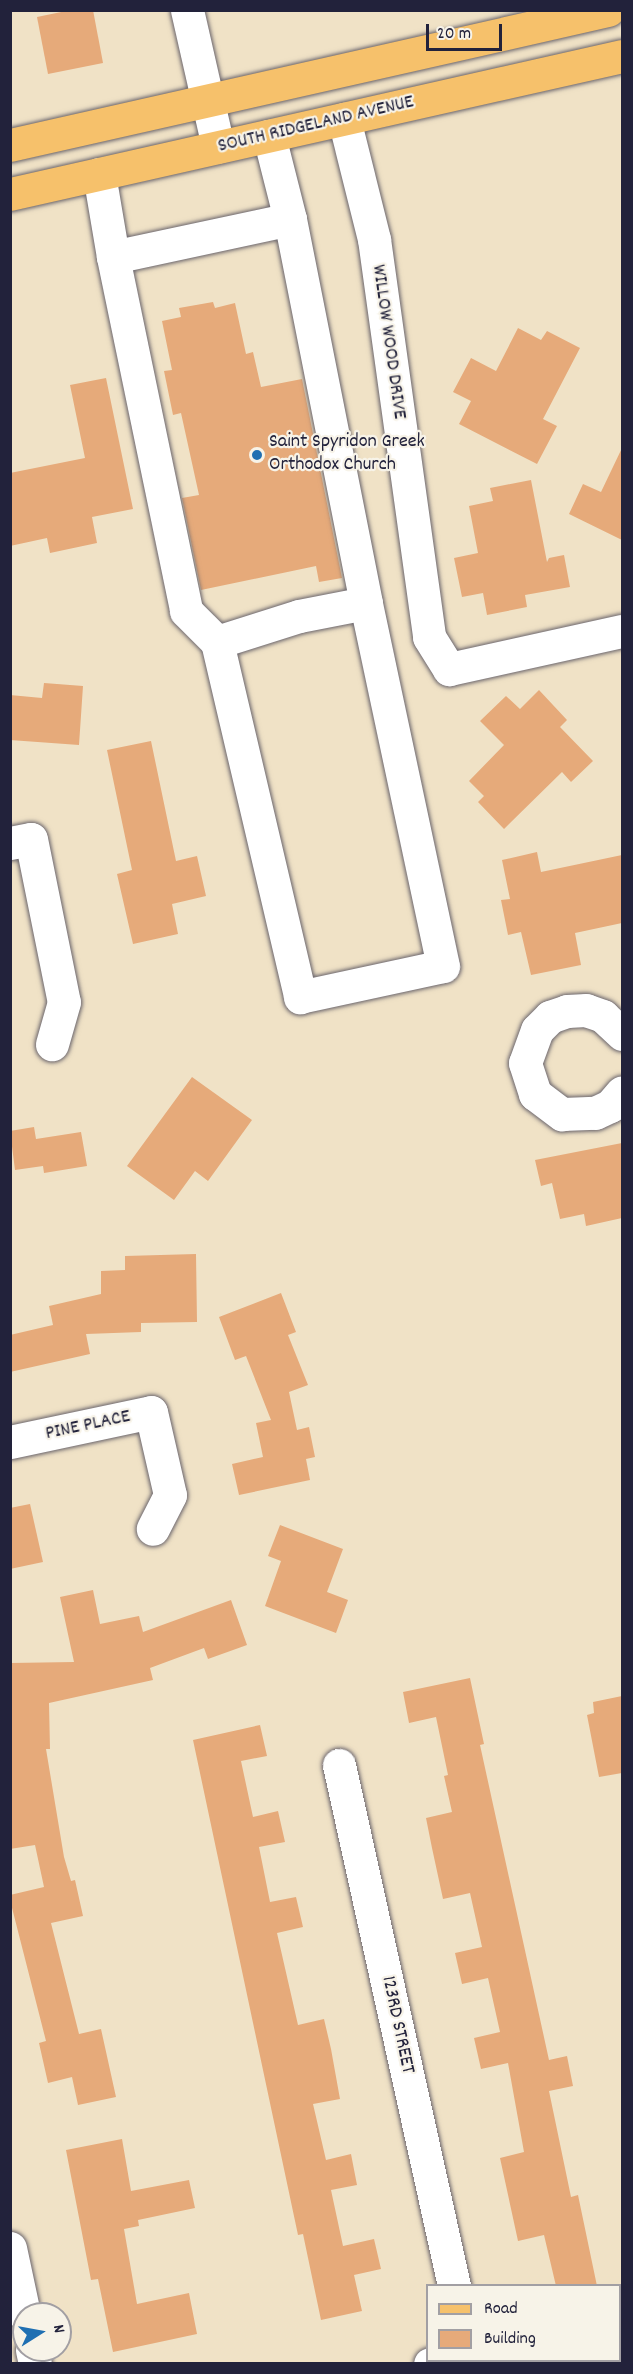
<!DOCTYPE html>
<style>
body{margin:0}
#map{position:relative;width:633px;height:2374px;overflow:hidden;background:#f0e2c6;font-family:Dekko,sans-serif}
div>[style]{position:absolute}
.building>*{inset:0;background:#e6aa7a}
.roads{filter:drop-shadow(0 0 2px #6a656c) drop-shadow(0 0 2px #6a656c)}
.minor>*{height:33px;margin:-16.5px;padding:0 16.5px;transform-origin:16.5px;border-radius:16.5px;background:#fff}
.major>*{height:33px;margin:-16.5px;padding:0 16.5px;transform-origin:16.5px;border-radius:16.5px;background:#f6c16b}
.dots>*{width:16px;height:16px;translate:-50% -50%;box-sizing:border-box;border:3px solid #f7f3e8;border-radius:50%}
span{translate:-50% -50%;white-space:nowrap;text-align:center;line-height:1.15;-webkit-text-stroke:4.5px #f7f3e8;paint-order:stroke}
.street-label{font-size:20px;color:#22223b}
.poi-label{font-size:20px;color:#22223b}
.left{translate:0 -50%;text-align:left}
.frame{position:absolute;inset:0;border:12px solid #22223b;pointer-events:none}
.legend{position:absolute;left:426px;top:2284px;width:195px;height:78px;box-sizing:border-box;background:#f7f3e8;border:2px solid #a29fa3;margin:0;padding:8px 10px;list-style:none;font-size:18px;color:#22223b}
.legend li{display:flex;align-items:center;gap:12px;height:30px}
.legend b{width:30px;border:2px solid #a29fa3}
.north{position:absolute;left:12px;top:2302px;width:60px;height:60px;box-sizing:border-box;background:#f7f3e8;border:2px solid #a29fa3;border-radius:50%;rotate:79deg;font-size:16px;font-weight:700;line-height:24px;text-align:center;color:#22223b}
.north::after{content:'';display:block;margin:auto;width:21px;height:27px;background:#1f6fb2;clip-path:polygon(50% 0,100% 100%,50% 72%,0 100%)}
.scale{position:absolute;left:426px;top:24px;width:76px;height:27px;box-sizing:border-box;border:3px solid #22223b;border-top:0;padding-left:8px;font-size:18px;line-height:21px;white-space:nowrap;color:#22223b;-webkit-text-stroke:4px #f7f3e8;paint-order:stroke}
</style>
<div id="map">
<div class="building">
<i style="clip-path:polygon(71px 10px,93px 10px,103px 63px,48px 74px,37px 17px)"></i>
<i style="clip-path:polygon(213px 302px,215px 308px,235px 303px,246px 354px,253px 352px,261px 387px,302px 379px,342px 578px,319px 582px,316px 566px,201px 590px,182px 498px,199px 495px,181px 413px,173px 415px,164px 371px,172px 370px,162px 321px,181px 317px,179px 308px)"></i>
<i style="clip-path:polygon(518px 328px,541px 340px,547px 331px,580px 348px,543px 419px,557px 426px,537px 464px,459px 424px,471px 401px,453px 392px,471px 358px,496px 371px)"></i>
<i style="clip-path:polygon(106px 378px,133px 509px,92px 517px,97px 543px,50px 553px,47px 538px,10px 546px,10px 473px,85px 458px,70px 385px)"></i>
<i style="clip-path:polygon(622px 448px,622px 540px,569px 514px,583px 484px,601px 492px)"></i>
<i style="clip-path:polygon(531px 480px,547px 562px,549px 558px,564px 555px,570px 587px,525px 595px,527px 607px,487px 615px,483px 593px,462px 597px,454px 558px,478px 553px,469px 506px,493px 501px,490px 488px)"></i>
<i style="clip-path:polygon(44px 683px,83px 686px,79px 745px,10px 740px,10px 695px,42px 698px)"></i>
<i style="clip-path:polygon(539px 690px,567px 720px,560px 727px,593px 761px,571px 782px,562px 772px,504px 829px,478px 802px,484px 796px,469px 781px,504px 745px,480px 721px,506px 696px,520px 709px)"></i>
<i style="clip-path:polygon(151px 741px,176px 861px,197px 856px,206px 896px,172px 904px,178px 934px,133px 944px,117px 874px,132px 870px,107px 750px)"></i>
<i style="clip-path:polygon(537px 852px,541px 872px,622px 855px,622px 923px,575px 933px,581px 965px,531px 975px,521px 932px,508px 935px,501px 900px,510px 899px,502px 860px)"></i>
<i style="clip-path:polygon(192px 1077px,252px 1120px,208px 1181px,195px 1171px,174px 1200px,127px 1166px)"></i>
<i style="clip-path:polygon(34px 1127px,36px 1139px,81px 1132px,87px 1166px,44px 1173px,43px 1166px,15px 1170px,10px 1131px)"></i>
<i style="clip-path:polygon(622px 1143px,622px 1218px,586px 1226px,584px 1214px,560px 1219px,552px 1183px,541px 1186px,535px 1160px)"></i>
<i style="clip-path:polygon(196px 1254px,197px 1322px,141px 1323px,141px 1332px,86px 1334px,90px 1354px,10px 1372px,10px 1335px,53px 1325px,49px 1306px,101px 1294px,101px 1271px,125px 1270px,125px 1256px)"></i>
<i style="clip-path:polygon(281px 1293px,296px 1332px,288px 1335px,308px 1385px,289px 1392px,297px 1430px,309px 1427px,315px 1457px,306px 1459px,310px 1480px,239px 1495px,232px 1464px,263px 1457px,256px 1423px,271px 1420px,246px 1356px,235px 1360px,219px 1317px)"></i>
<i style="clip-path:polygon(30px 1504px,43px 1562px,10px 1569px,10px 1508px)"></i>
<i style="clip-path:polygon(280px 1525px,343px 1549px,327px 1592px,348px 1600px,336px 1633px,265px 1606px,281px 1561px,268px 1556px)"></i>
<i style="clip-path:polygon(93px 1590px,100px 1624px,139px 1616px,143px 1632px,231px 1600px,247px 1645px,208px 1659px,204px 1648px,150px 1668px,153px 1680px,49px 1703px,50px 1749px,46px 1749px,64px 1857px,71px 1881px,75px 1880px,83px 1916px,51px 1923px,79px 2034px,101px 2029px,116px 2097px,78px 2105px,72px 2077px,48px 2083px,39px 2043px,46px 2041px,10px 1900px,10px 1895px,44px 1887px,35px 1845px,10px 1849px,10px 1663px,74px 1662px,60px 1597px)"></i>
<i style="clip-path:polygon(470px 1678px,484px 1744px,480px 1745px,549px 2060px,567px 2056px,573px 2086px,549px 2091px,571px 2197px,578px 2195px,597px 2286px,556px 2286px,544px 2235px,518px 2241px,500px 2158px,524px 2152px,508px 2063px,481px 2069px,474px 2038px,500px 2032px,488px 1978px,462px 1984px,455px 1953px,482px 1947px,470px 1893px,443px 1899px,432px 1848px,426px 1818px,452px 1812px,444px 1776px,448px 1775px,436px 1717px,409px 1723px,403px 1692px)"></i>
<i style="clip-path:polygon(622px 1696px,622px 1773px,599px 1777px,587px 1715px,594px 1713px,593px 1702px)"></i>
<i style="clip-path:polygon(260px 1725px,267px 1756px,241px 1761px,253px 1817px,278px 1811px,285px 1842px,259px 1847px,270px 1902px,296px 1897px,303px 1927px,277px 1933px,298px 2025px,324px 2019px,331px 2049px,340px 2099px,313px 2104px,326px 2160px,351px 2154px,357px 2185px,331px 2190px,343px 2246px,374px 2239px,381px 2269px,354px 2275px,362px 2311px,321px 2320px,303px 2234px,298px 2235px,193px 1740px)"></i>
<i style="clip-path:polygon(122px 2139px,131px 2191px,189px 2180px,195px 2208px,138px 2220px,139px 2226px,124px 2229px,137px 2304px,189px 2293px,197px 2334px,113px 2352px,98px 2279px,91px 2280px,66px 2150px)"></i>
</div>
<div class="roads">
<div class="minor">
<i style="left:187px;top:10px;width:140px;rotate:77.2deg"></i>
<i style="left:344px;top:119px;width:124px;rotate:76deg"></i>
<i style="left:374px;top:239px;width:402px;rotate:82.1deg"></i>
<i style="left:429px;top:637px;width:38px;rotate:58deg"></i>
<i style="left:449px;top:669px;width:177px;rotate:-12.4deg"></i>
<i style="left:99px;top:174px;width:84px;rotate:80.4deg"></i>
<i style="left:113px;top:257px;width:181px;rotate:-12.1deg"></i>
<i style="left:290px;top:219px;width:86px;rotate:-104.2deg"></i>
<i style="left:113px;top:257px;width:361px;rotate:78.3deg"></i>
<i style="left:186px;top:611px;width:44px;rotate:45deg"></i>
<i style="left:217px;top:642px;width:365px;rotate:76.8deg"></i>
<i style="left:300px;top:997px;width:146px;rotate:-12.2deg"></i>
<i style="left:443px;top:966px;width:371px;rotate:-102deg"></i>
<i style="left:217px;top:642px;width:86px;rotate:-17.6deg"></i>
<i style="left:299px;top:616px;width:68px;rotate:-11deg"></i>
<i style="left:366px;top:603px;width:391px;rotate:-101.2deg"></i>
<i style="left:10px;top:843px;width:21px;rotate:-11deg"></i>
<i style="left:31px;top:839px;width:166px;rotate:78.6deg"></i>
<i style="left:64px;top:1002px;width:44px;rotate:105.9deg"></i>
<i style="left:622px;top:1034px;width:26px;rotate:-137deg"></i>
<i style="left:603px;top:1016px;width:18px;rotate:-161deg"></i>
<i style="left:586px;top:1010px;width:19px;rotate:177deg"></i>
<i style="left:567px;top:1011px;width:18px;rotate:161deg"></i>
<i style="left:550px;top:1017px;width:18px;rotate:135deg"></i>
<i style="left:537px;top:1030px;width:35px;rotate:110deg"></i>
<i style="left:525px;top:1063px;width:33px;rotate:72deg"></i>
<i style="left:535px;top:1094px;width:34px;rotate:37deg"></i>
<i style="left:562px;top:1114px;width:33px;rotate:-2deg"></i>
<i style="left:595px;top:1113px;width:17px;rotate:-25deg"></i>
<i style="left:610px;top:1106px;width:18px;rotate:-49deg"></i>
<i style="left:10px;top:1442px;width:144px;rotate:-12deg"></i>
<i style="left:151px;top:1412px;width:85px;rotate:77.1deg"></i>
<i style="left:170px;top:1495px;width:38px;rotate:117deg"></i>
<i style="left:339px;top:1765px;width:534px;rotate:77.55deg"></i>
<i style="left:10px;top:2248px;width:67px;rotate:78deg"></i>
<i style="left:32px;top:2350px;width:14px;rotate:78deg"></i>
<i style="left:471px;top:2360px;width:4px;rotate:90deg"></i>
<i style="left:430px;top:2364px;width:15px;rotate:-16deg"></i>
</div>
<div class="major">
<i style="left:10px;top:145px;width:613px;rotate:-12.72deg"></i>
<i style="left:10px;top:194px;width:627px;rotate:-12.71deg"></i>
</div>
</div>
<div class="dots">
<i style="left:257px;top:455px;background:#1f6fb2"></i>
</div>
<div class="street-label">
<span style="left:316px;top:125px;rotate:-13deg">SOUTH RIDGELAND AVENUE</span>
<span style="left:388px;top:342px;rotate:82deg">WILLOW WOOD DRIVE</span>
<span style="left:88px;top:1426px;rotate:-12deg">PINE PLACE</span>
<span style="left:397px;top:2025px;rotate:78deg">123RD STREET</span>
</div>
<div class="poi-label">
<span class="left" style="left:269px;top:454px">Saint Spyridon Greek<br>Orthodox Church</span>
</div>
<div class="frame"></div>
<ul class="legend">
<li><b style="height:8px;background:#f6c16b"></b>Road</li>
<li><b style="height:16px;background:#e6aa7a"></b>Building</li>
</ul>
<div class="north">N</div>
<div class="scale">20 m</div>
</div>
